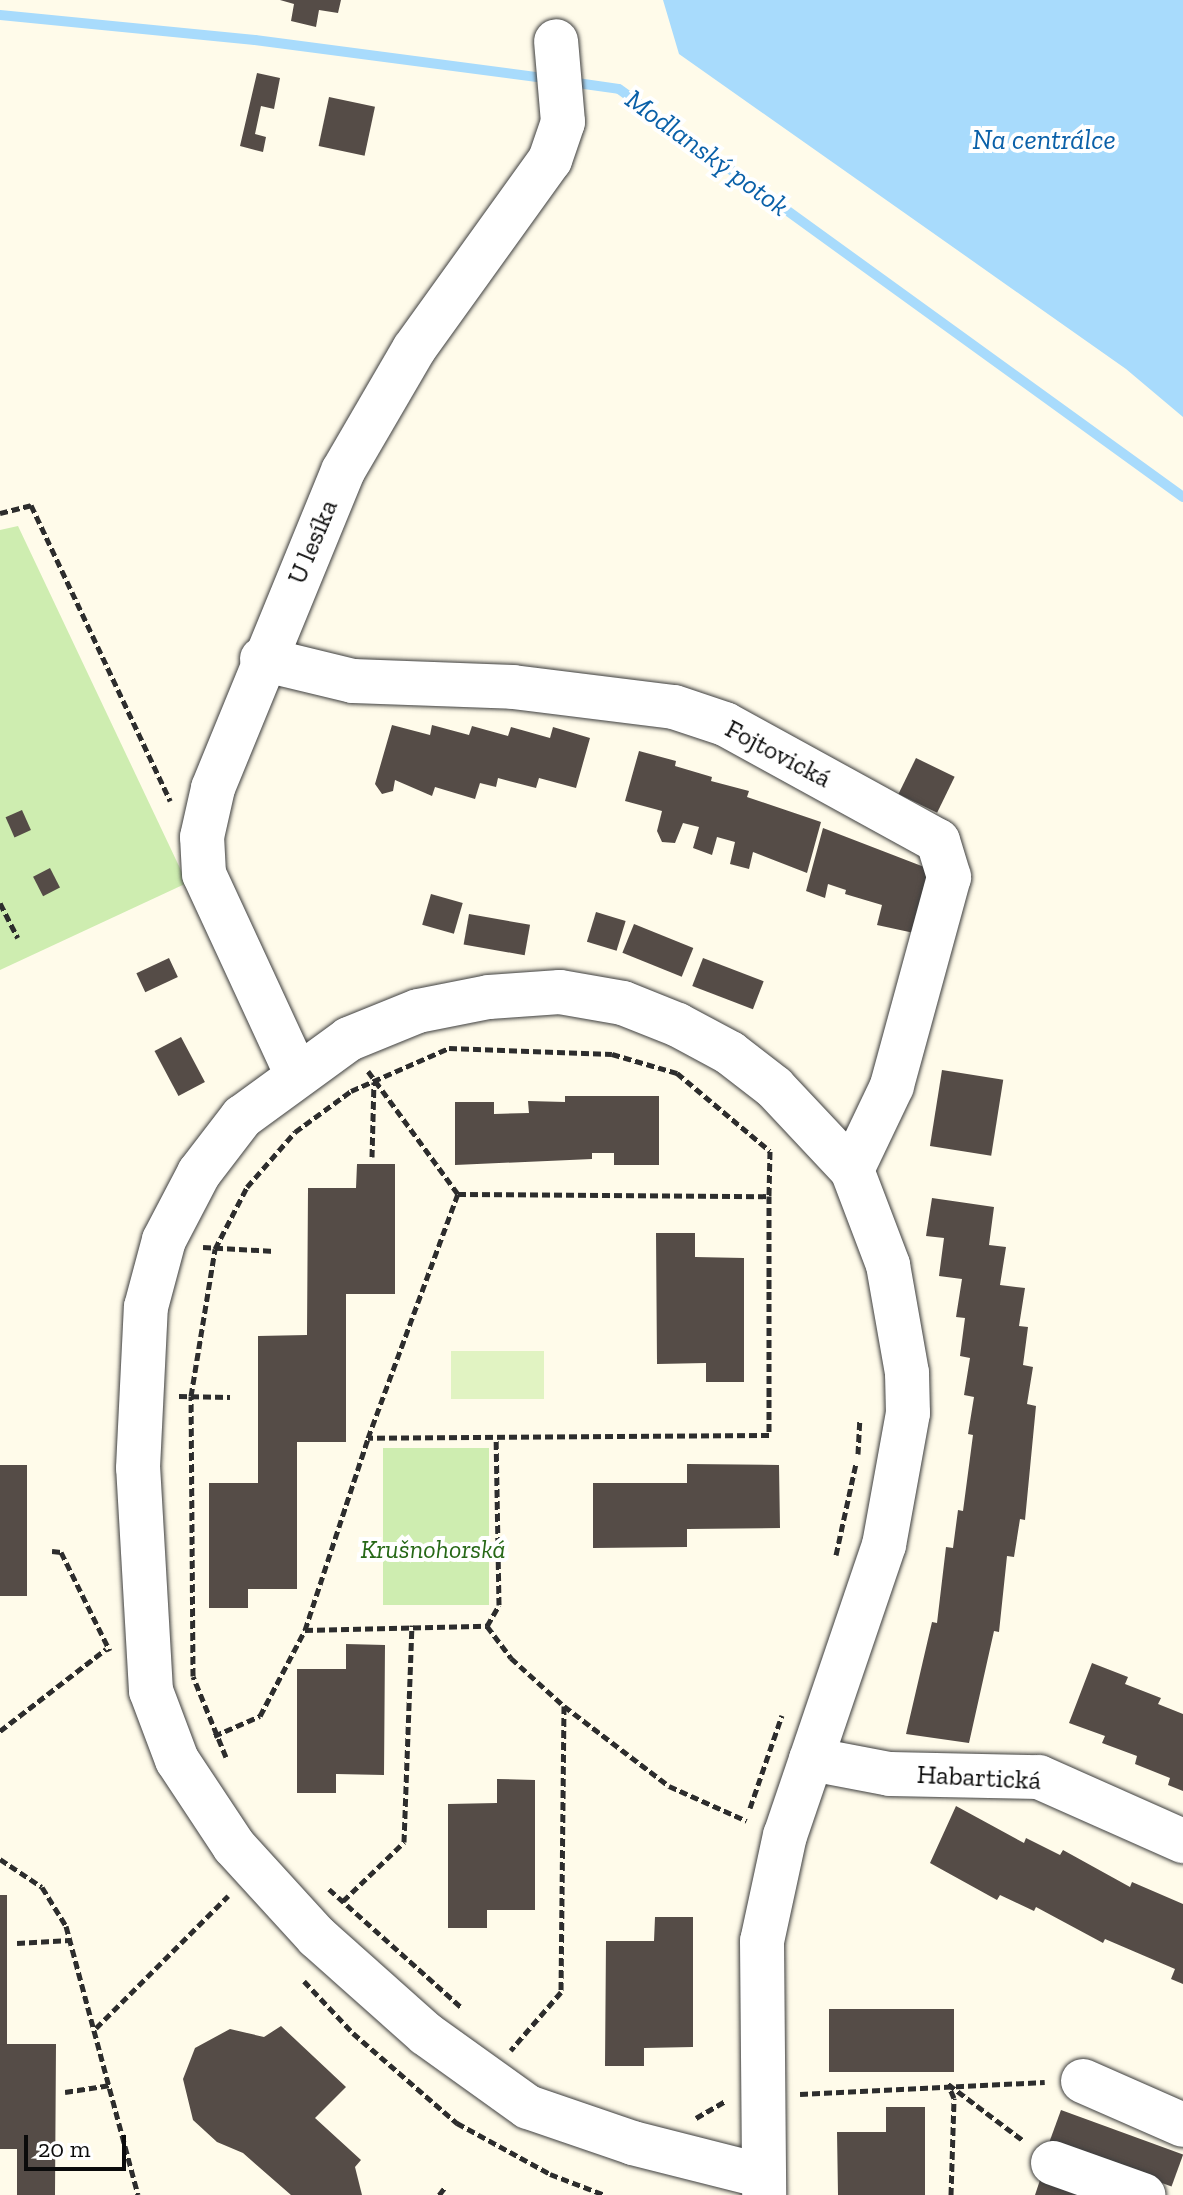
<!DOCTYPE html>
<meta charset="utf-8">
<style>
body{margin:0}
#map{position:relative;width:1183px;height:2195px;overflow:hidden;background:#fffbea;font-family:"Zilla Slab",serif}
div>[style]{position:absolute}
.green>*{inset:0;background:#ceedb0;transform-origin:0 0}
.pitch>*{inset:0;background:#e1f3c2;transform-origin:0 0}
.water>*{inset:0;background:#a8dbfc}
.stream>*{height:10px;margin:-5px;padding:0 5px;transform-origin:5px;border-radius:5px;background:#a8dbfc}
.building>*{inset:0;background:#554c47;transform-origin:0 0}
.path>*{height:5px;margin-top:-2.5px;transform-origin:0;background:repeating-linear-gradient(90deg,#2d2d2d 0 8px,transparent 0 12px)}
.roads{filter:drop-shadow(0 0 2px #3e3e3e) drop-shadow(0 0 2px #3e3e3e)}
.minor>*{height:44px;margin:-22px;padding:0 22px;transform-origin:22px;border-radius:22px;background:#fff}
span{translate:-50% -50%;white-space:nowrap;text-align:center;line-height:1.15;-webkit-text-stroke:8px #fff;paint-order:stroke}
.street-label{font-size:26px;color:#0b0b0b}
.park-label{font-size:26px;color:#266816;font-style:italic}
.water-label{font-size:28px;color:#0a60a8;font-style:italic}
.scale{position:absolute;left:24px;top:2135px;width:102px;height:36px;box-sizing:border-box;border:4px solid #0b0b0b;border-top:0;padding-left:10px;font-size:24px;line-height:28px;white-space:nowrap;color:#0b0b0b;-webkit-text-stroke:6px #fff;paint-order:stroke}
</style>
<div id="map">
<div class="green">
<i style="clip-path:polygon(18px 526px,187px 883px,0 970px,0 530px)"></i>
<i style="left:489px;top:1448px;width:157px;height:106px;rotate:90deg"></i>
</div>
<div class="pitch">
<i style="left:544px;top:1351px;width:48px;height:93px;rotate:90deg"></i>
</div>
<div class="water">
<i style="clip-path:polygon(663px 0,1183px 0,1183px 417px,1126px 369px,679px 54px)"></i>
</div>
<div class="stream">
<i style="left:0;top:15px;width:256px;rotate:5.6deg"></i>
<i style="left:255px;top:40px;width:298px;rotate:7.5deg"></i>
<i style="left:570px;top:82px;width:49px;rotate:8.1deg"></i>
<i style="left:619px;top:89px;width:696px;rotate:35.88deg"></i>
</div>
<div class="building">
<i style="clip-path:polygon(280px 0,341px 0,338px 13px,319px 10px,316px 27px,291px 21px,294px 4px)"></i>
<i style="clip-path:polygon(257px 73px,280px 78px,274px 109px,261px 106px,255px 134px,266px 137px,263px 152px,240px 146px)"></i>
<i style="left:329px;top:97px;width:47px;height:50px;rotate:12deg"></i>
<i style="clip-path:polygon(392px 725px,430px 735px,432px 725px,469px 735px,472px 726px,508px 736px,511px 727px,550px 738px,553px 727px,590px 738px,576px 788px,539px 778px,536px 788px,498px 778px,496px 787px,480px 783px,475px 799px,435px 787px,432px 796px,395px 780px,393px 791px,382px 794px,375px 784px)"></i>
<i style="clip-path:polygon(639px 751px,676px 761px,675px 766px,712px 777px,711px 781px,749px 791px,747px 797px,821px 822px,807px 873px,753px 852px,749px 869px,730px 864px,735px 842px,717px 837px,712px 855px,693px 848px,699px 827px,683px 823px,675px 843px,662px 842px,657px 831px,662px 811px,625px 801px)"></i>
<i style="left:916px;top:758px;width:43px;height:40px;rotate:26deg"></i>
<i style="left:22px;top:810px;width:22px;height:18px;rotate:66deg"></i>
<i style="clip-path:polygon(823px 828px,932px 870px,914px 933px,877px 925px,882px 905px,845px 894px,846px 890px,828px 884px,825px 898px,806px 891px)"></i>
<i style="left:50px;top:868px;width:22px;height:19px;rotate:63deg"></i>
<i style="left:431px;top:894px;width:33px;height:32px;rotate:16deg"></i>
<i style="left:596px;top:912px;width:31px;height:31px;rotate:17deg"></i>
<i style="left:469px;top:914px;width:62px;height:31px;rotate:10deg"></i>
<i style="left:634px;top:924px;width:64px;height:31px;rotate:22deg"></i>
<i style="left:169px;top:958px;width:21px;height:36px;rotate:65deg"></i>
<i style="left:703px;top:958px;width:65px;height:30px;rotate:21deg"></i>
<i style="left:181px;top:1037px;width:51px;height:30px;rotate:62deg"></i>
<i style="left:942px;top:1070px;width:62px;height:77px;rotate:9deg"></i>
<i style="clip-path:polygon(565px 1096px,659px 1096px,659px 1165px,614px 1165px,614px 1153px,592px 1153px,592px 1159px,455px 1165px,455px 1102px,494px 1102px,494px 1114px,529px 1113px,528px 1101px,565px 1102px)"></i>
<i style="clip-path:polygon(357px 1164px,395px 1164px,395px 1294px,346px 1294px,346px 1442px,297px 1442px,297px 1589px,248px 1589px,248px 1608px,209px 1608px,209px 1483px,258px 1483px,258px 1336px,307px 1335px,308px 1188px,356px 1188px)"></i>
<i style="clip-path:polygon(932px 1198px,994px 1207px,989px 1245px,1006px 1247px,1000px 1285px,1025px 1288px,1019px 1326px,1028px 1327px,1023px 1365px,1033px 1367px,1027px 1404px,1036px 1406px,1025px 1520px,1020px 1519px,1014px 1557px,1007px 1556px,999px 1632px,994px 1631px,969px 1743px,906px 1734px,932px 1622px,937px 1623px,946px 1547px,953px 1548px,958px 1510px,963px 1511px,973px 1435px,968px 1434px,974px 1397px,964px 1395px,970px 1358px,960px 1356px,965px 1318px,956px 1317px,962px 1279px,939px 1276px,944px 1238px,926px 1236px)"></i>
<i style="clip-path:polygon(656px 1233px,695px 1233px,695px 1257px,744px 1258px,744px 1382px,706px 1382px,706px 1363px,657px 1364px)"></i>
<i style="clip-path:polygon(687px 1464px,779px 1465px,780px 1528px,687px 1529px,687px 1547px,593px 1548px,593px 1483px,687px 1483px)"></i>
<i style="left:0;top:1465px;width:27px;height:131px"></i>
<i style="clip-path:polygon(346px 1644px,385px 1645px,384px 1775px,336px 1774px,336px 1793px,297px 1793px,297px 1669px,346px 1669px)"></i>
<i style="clip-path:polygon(1092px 1663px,1128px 1677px,1125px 1684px,1161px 1698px,1158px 1704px,1183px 1714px,1183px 1791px,1168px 1785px,1170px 1778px,1135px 1764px,1137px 1756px,1102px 1743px,1105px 1736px,1069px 1723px)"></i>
<i style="clip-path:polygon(497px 1779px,535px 1780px,535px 1910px,487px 1910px,487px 1928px,448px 1928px,448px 1804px,497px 1803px)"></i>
<i style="clip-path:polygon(956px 1806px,1024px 1843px,1026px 1838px,1060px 1855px,1063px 1850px,1130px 1887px,1132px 1882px,1183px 1904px,1183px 1984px,1171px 1979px,1175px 1969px,1105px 1939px,1103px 1943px,1036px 1907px,1034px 1911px,1000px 1895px,997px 1900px,930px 1863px)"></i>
<i style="clip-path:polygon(0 1895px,7px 1895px,7px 2044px,56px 2044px,55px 2195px,17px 2195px,17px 2149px,0 2149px)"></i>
<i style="clip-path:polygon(655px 1917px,693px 1917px,693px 2047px,644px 2048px,644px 2066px,605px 2066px,606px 1941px,654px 1941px)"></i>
<i style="left:829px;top:2009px;width:125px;height:63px"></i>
<i style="clip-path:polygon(281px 2026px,346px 2087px,315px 2118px,361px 2160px,355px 2167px,362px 2195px,291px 2195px,243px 2153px,217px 2142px,193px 2120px,183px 2079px,195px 2048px,230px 2029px,264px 2037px)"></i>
<i style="clip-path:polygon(886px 2107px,925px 2107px,925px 2195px,838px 2195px,837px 2132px,886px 2132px)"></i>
<i style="left:1061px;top:2110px;width:130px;height:34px;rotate:20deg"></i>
<i style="clip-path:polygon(1040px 2180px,1058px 2187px,1079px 2195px,1035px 2195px)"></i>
</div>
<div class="path">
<i style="left:0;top:513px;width:32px;rotate:-14deg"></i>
<i style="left:31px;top:505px;width:327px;rotate:64.8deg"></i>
<i style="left:0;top:903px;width:39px;rotate:63deg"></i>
<i style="left:368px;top:1071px;width:152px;rotate:53.8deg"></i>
<i style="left:372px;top:1157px;width:75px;rotate:-88.5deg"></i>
<i style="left:203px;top:1247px;width:71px;rotate:3.2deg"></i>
<i style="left:179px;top:1396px;width:51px;rotate:1.1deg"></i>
<i style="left:858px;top:1454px;width:35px;rotate:-87deg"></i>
<i style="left:52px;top:1551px;width:9px;rotate:6deg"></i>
<i style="left:61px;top:1552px;width:110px;rotate:63.7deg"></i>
<i style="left:836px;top:1555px;width:94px;rotate:-77.7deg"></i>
<i style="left:487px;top:1626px;width:24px;rotate:-60deg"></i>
<i style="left:499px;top:1605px;width:166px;rotate:-91deg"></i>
<i style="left:305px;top:1630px;width:182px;rotate:-1.3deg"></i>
<i style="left:487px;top:1626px;width:40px;rotate:53deg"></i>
<i style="left:511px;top:1658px;width:72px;rotate:42.2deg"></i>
<i style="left:564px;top:1706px;width:286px;rotate:90.6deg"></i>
<i style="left:561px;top:1992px;width:77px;rotate:130.8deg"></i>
<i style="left:564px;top:1706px;width:132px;rotate:37.3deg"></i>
<i style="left:669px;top:1786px;width:85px;rotate:24.2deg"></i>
<i style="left:0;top:1731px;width:134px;rotate:-37.7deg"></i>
<i style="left:214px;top:1736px;width:50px;rotate:-23.5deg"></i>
<i style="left:260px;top:1716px;width:97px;rotate:-62.4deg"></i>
<i style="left:305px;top:1630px;width:202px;rotate:-71.8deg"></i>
<i style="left:368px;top:1438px;width:260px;rotate:-69.8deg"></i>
<i style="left:458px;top:1194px;width:311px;rotate:0.4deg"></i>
<i style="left:769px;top:1196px;width:239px;rotate:90deg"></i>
<i style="left:769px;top:1435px;width:401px;rotate:179.6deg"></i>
<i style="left:226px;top:1757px;width:87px;rotate:-112.2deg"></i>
<i style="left:193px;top:1676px;width:280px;rotate:-90.4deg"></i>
<i style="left:191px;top:1396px;width:149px;rotate:-80.7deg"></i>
<i style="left:215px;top:1249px;width:70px;rotate:-62.7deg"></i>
<i style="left:247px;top:1187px;width:73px;rotate:-48.9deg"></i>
<i style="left:295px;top:1132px;width:69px;rotate:-36.2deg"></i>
<i style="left:351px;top:1091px;width:107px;rotate:-23.7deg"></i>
<i style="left:449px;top:1048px;width:163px;rotate:2.1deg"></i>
<i style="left:612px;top:1054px;width:68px;rotate:16.3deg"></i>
<i style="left:677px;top:1073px;width:121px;rotate:40deg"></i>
<i style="left:770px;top:1151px;width:45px;rotate:91.3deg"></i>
<i style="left:750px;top:1808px;width:98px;rotate:-71deg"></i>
<i style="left:0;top:1859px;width:50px;rotate:33.7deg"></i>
<i style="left:42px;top:1887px;width:46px;rotate:58.4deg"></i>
<i style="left:66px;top:1926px;width:278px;rotate:75deg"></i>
<i style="left:329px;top:1889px;width:178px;rotate:41.8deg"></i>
<i style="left:343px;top:1901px;width:85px;rotate:-44deg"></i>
<i style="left:404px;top:1842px;width:217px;rotate:-87.9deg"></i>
<i style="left:17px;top:1943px;width:53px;rotate:-3.2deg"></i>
<i style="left:304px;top:1981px;width:71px;rotate:46.7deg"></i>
<i style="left:353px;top:2033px;width:138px;rotate:40.9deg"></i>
<i style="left:457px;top:2123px;width:106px;rotate:28.7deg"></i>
<i style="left:550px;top:2174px;width:59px;rotate:20.9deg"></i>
<i style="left:96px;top:2028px;width:187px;rotate:-45deg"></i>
<i style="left:65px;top:2092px;width:46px;rotate:-8.8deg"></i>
<i style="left:800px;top:2094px;width:245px;rotate:-2.8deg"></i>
<i style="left:696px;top:2118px;width:34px;rotate:-30deg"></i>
<i style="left:439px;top:2195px;width:11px;rotate:-52deg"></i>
<i style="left:951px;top:2195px;width:97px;rotate:-88.2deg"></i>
<i style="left:954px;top:2098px;width:15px;rotate:-113deg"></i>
<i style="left:948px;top:2084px;width:95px;rotate:36.9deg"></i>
</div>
<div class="roads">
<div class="minor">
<i style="left:262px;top:659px;width:94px;rotate:13.6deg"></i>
<i style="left:353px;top:681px;width:160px;rotate:2.1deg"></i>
<i style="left:513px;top:687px;width:162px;rotate:7.1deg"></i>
<i style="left:674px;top:707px;width:54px;rotate:18.4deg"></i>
<i style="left:725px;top:724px;width:243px;rotate:28.8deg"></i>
<i style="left:938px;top:841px;width:38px;rotate:73deg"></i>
<i style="left:949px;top:877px;width:217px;rotate:105.3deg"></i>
<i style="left:892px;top:1086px;width:93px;rotate:115.5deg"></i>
<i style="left:296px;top:1073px;width:219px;rotate:-114.8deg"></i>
<i style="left:204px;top:874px;width:37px;rotate:-93deg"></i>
<i style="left:202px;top:837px;width:50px;rotate:-77.3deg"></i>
<i style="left:213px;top:788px;width:343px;rotate:-67.7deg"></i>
<i style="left:343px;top:471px;width:141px;rotate:-59.8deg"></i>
<i style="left:414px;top:349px;width:233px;rotate:-54.3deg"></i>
<i style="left:550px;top:160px;width:40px;rotate:-71.1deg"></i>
<i style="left:563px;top:122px;width:81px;rotate:-94.9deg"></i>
<i style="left:811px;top:1759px;width:80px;rotate:10.8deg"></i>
<i style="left:890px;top:1774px;width:149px;rotate:1.2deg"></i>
<i style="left:1039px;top:1777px;width:158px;rotate:24deg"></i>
<i style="left:1083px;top:2081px;width:109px;rotate:23.7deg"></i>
<i style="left:1053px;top:2163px;width:96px;rotate:19.6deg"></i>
<i style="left:763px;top:2176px;width:134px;rotate:-165.8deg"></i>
<i style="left:633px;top:2143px;width:111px;rotate:-161.1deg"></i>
<i style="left:528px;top:2107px;width:125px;rotate:-144.4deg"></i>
<i style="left:426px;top:2034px;width:146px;rotate:-138.3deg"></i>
<i style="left:317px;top:1937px;width:123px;rotate:-132.4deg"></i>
<i style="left:234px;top:1846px;width:103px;rotate:-123.5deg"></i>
<i style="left:177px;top:1760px;width:74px;rotate:-110.6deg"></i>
<i style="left:151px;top:1691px;width:223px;rotate:-93.3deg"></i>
<i style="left:138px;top:1468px;width:161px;rotate:-87.2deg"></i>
<i style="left:146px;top:1307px;width:69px;rotate:-75deg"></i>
<i style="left:164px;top:1240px;width:76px;rotate:-62.4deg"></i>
<i style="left:199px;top:1173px;width:71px;rotate:-52.5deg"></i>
<i style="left:242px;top:1117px;width:132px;rotate:-36.1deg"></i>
<i style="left:349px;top:1039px;width:74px;rotate:-22.1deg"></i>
<i style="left:418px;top:1011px;width:72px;rotate:-11.2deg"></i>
<i style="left:489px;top:997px;width:71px;rotate:-4deg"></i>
<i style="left:560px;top:992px;width:64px;rotate:9.9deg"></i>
<i style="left:623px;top:1003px;width:59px;rotate:21.8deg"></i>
<i style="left:678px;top:1025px;width:59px;rotate:28.3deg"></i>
<i style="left:730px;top:1053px;width:56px;rotate:37.7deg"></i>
<i style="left:774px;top:1087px;width:114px;rotate:46.8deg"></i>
<i style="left:852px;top:1170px;width:102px;rotate:69.2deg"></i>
<i style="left:888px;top:1265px;width:110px;rotate:80deg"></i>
<i style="left:907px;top:1373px;width:40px;rotate:88.6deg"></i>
<i style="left:908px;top:1413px;width:134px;rotate:100.3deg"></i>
<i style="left:884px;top:1545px;width:306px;rotate:108.8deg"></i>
<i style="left:785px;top:1835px;width:108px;rotate:102.2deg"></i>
<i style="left:762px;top:1941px;width:254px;rotate:89.5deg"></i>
</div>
</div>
<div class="street-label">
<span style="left:313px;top:542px;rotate:-67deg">U lesíka</span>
<span style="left:778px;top:754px;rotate:28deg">Fojtovická</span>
<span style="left:979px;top:1778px;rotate:3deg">Habartická</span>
</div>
<div class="park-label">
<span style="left:433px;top:1550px">Krušnohorská</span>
</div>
<div class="water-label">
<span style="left:1044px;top:140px">Na centrálce</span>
<span style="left:707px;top:153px;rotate:36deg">Modlanský potok</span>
</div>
<div class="scale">20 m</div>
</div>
